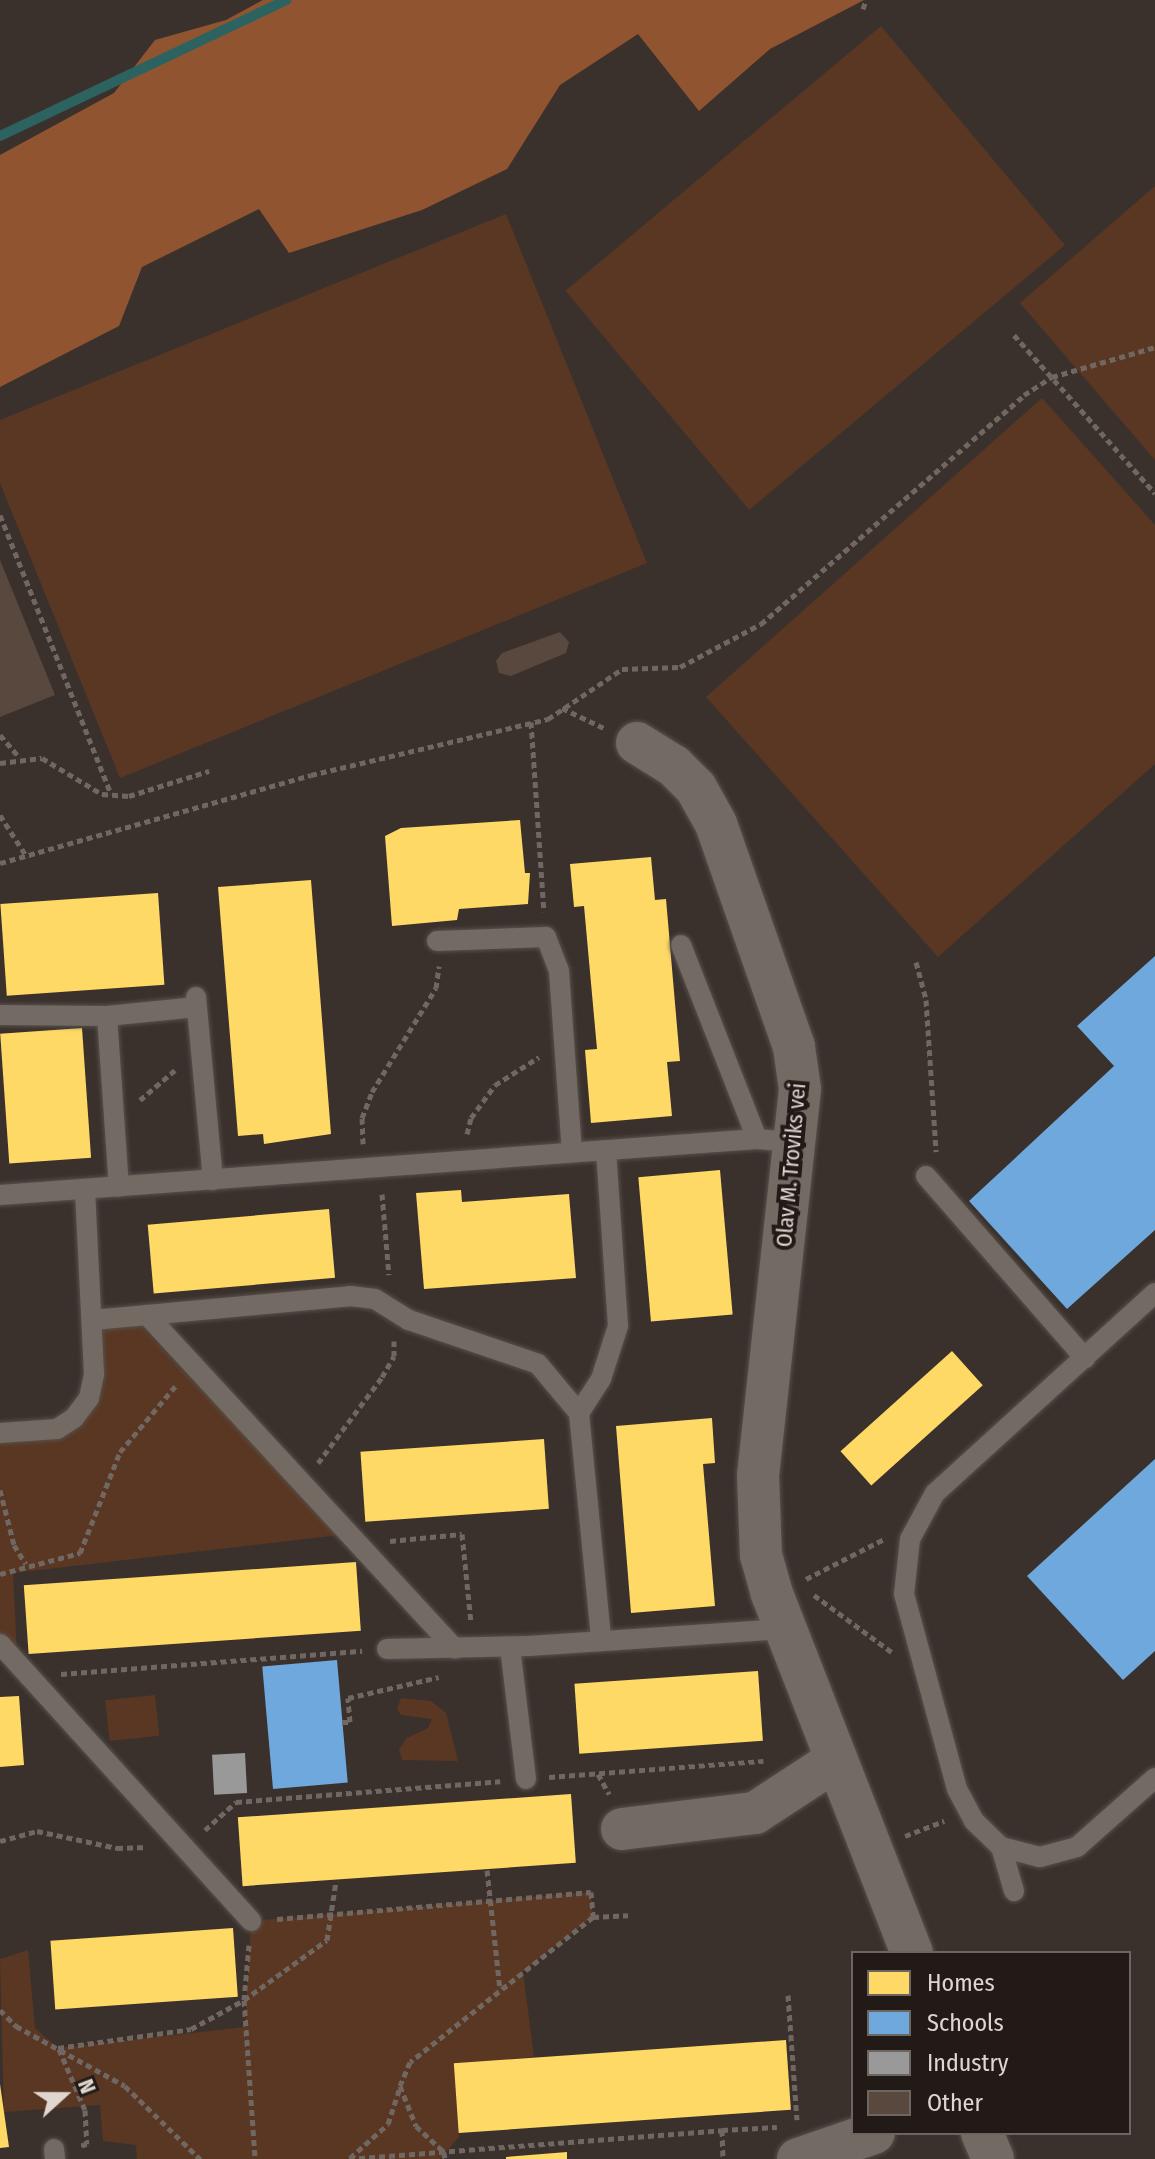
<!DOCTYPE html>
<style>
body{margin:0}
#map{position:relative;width:1155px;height:2159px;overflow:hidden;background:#3a312d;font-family:"Fira Sans Condensed",sans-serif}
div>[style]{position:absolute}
.green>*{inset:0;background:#5a3722;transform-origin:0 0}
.forest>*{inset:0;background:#905530}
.homes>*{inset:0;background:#ffd966;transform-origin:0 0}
.schools>*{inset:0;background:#6fa8dc;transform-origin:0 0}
.industry>*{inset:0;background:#999;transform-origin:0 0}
.stream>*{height:10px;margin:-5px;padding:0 5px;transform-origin:5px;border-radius:5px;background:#2c6361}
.building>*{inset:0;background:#58483d}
.path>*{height:5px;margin-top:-2.5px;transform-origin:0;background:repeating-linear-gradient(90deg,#706762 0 6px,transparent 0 10px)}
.roads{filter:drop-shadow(0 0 2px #57504b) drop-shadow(0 0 2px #57504b)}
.service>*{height:20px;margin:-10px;padding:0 10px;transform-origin:10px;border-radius:10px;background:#746a64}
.minor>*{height:42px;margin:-21px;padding:0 21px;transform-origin:21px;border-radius:21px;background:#746a64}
span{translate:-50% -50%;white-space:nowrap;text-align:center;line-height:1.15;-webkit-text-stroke:8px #211a16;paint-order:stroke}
.street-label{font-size:22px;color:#e0d6d0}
.legend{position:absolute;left:851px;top:1951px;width:280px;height:184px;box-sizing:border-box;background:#211a16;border:2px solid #6d6560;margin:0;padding:10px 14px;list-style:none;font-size:24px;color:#e0d6d0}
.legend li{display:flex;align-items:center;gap:16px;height:40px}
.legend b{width:40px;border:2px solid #6d6560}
.north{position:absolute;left:24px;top:2055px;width:80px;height:80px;-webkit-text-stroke:6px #211a16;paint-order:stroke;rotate:69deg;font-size:22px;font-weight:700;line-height:32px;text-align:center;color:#e0d6d0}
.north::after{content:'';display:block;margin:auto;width:28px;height:36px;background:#e0d6d0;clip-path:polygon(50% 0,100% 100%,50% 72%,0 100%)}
</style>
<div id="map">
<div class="green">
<i style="left:881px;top:26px;width:286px;height:412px;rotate:50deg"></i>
<i style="clip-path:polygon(1155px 186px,1155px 460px,1020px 303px)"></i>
<i style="clip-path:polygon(506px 214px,647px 563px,120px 778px,0 483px,0 420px)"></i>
<i style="clip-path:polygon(1042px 398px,1155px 525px,1155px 764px,938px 957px,706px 697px)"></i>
<i style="clip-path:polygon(136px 1321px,339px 1535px,13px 1573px,17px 1654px,0 1635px,0 1441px,56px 1437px,103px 1368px,103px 1324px)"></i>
<i style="left:155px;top:1695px;width:41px;height:50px;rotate:84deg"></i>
<i style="clip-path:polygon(401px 1698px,431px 1701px,446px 1713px,458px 1761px,402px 1760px,399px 1749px,407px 1738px,428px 1728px,432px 1719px,401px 1715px,397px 1709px)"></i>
<i style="clip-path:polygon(591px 1892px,593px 1917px,523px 1972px,534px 2057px,454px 2064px,459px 2137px,440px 2159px,137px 2159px,136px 2145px,103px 2141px,100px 2105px,4px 2112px,0 1959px,28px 1950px,35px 2028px,58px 2048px,245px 2027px,251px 1921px)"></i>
</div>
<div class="forest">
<i style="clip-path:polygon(263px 0,864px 0,770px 49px,699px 111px,638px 34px,560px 85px,507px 169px,422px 210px,289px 253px,259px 209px,142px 267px,119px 326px,0 387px,0 155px,114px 93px,155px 40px,226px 20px)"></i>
</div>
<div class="homes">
<i style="clip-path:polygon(520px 820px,525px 873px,530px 873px,528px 904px,459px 909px,457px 920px,392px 926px,385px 836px,401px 828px)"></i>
<i style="clip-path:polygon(651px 857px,655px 900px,666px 899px,680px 1061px,667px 1062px,672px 1116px,591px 1123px,585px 1050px,597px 1049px,584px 906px,574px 907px,570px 864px)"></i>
<i style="clip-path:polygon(311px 880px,331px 1134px,264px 1144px,263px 1134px,238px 1136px,218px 887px)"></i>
<i style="left:158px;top:893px;width:92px;height:158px;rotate:86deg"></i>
<i style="left:82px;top:1028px;width:130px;height:82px;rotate:86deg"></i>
<i style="left:720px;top:1170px;width:145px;height:82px;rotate:85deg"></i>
<i style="clip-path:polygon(461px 1190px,462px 1202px,569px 1194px,576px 1278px,424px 1289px,416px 1193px)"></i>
<i style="left:329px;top:1209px;width:69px;height:182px;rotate:85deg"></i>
<i style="left:952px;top:1351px;width:46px;height:150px;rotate:48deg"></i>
<i style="clip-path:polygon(712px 1418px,715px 1463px,703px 1464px,715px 1606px,631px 1613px,616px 1426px)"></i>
<i style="left:544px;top:1439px;width:70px;height:184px;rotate:86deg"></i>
<i style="left:356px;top:1562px;width:69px;height:333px;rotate:86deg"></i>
<i style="left:758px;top:1671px;width:70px;height:184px;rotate:86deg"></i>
<i style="clip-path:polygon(19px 1696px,24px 1765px,0 1767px,0 1697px)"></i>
<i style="left:571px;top:1794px;width:69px;height:334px;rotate:86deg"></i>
<i style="left:233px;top:1928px;width:69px;height:183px;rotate:86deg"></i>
<i style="left:786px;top:2040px;width:70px;height:333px;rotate:86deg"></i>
<i style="clip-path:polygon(0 2084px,9px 2147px,0 2148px)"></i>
<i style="clip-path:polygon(567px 2152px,567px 2159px,506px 2159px,506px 2157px)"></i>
</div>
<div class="schools">
<i style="clip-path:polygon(1155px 956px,1155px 1230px,1067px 1309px,969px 1201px,1114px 1066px,1077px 1026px)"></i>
<i style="clip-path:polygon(1155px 1459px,1155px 1651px,1123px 1680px,1027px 1576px)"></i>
<i style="left:337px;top:1660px;width:123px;height:75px;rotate:85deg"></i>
</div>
<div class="industry">
<i style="left:245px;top:1753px;width:40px;height:33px;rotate:87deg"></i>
</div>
<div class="stream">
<i style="left:0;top:136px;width:317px;rotate:-25.4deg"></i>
</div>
<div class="building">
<i style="clip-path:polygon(0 560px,55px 695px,0 717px)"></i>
<i style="clip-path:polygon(560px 632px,569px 642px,566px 653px,511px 676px,499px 673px,496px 661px,502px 653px)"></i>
</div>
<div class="path">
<i style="left:863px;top:9px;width:9px;rotate:-72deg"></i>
<i style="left:1014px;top:335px;width:212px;rotate:48.3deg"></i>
<i style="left:0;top:515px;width:300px;rotate:68.3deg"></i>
<i style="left:562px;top:708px;width:47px;rotate:25.5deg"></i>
<i style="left:531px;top:722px;width:190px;rotate:86.1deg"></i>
<i style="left:0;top:735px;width:29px;rotate:49deg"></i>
<i style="left:0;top:763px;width:42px;rotate:-6.8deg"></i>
<i style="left:42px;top:758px;width:70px;rotate:31deg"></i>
<i style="left:102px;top:794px;width:27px;rotate:4deg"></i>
<i style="left:129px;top:796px;width:84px;rotate:-17.4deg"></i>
<i style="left:0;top:815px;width:50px;rotate:57.3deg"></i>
<i style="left:0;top:863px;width:323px;rotate:-15.8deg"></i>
<i style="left:311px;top:775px;width:244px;rotate:-13.3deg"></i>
<i style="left:548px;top:719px;width:89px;rotate:-34deg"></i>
<i style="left:622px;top:669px;width:58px;rotate:-2deg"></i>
<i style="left:680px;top:667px;width:92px;rotate:-28deg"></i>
<i style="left:761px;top:624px;width:349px;rotate:-41deg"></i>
<i style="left:1024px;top:395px;width:33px;rotate:-33deg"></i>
<i style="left:1052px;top:377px;width:107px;rotate:-16.2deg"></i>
<i style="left:916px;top:962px;width:39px;rotate:75deg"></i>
<i style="left:926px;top:1000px;width:152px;rotate:86.2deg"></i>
<i style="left:140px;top:1100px;width:46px;rotate:-40.6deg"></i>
<i style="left:467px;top:1134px;width:16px;rotate:-76deg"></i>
<i style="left:471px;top:1118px;width:41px;rotate:-54deg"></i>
<i style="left:495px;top:1085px;width:52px;rotate:-32.5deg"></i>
<i style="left:363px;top:1144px;width:26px;rotate:-92deg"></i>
<i style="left:362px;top:1118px;width:28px;rotate:-69deg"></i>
<i style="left:372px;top:1092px;width:122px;rotate:-58.4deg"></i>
<i style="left:436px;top:988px;width:22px;rotate:-82deg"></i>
<i style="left:382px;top:1194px;width:81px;rotate:85.1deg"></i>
<i style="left:318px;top:1463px;width:107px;rotate:-53.3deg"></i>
<i style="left:382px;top:1377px;width:24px;rotate:-60deg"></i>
<i style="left:394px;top:1356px;width:15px;rotate:-90deg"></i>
<i style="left:0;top:1490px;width:57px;rotate:75.7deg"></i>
<i style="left:14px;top:1545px;width:22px;rotate:58deg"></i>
<i style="left:390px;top:1541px;width:72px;rotate:-5.6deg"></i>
<i style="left:462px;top:1534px;width:89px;rotate:84.2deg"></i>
<i style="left:0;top:1574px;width:83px;rotate:-14.7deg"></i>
<i style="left:80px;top:1553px;width:109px;rotate:-68.4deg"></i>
<i style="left:120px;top:1452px;width:89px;rotate:-50deg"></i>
<i style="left:806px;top:1579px;width:90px;rotate:-27.1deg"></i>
<i style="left:814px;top:1595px;width:98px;rotate:36.3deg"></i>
<i style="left:61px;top:1674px;width:302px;rotate:-4.4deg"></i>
<i style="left:342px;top:1722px;width:8px"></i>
<i style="left:350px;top:1722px;width:24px;rotate:-95deg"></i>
<i style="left:348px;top:1698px;width:93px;rotate:-13deg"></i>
<i style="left:598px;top:1774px;width:23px;rotate:61deg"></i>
<i style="left:549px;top:1777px;width:215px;rotate:-4.3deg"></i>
<i style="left:205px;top:1830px;width:42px;rotate:-42.1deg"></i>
<i style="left:236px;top:1802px;width:265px;rotate:-4.5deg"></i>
<i style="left:905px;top:1836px;width:42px;rotate:-21deg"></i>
<i style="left:0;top:1841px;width:38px;rotate:-15deg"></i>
<i style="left:37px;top:1831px;width:82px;rotate:12deg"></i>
<i style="left:117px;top:1848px;width:30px;rotate:-2deg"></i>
<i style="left:487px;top:1870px;width:120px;rotate:83.8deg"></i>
<i style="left:593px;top:1917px;width:35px;rotate:-3deg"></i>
<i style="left:277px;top:1919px;width:315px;rotate:-4.9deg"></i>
<i style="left:591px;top:1892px;width:25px;rotate:85deg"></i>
<i style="left:593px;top:1917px;width:233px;rotate:141.6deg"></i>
<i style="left:410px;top:2062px;width:26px;rotate:113deg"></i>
<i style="left:400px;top:2086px;width:43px;rotate:68.2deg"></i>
<i style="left:416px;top:2126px;width:38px;rotate:43deg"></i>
<i style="left:444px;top:2152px;width:7px;rotate:82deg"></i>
<i style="left:249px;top:1945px;width:55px;rotate:95.2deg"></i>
<i style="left:244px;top:2000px;width:159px;rotate:86deg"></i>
<i style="left:788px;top:1995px;width:125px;rotate:85.9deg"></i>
<i style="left:0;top:2010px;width:23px;rotate:45deg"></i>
<i style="left:16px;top:2026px;width:124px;rotate:28.8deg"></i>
<i style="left:125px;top:2086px;width:105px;rotate:44.2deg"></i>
<i style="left:58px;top:2048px;width:134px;rotate:-8.1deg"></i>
<i style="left:191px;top:2029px;width:60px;rotate:-28.7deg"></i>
<i style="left:244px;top:2000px;width:102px;rotate:-35.9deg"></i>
<i style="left:327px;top:1940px;width:60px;rotate:-81.3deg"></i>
<i style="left:59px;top:2049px;width:66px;rotate:66.9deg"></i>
<i style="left:85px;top:2110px;width:34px;rotate:87deg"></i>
<i style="left:87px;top:2144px;width:9px;rotate:167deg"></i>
<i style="left:722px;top:2130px;width:55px;rotate:-3.1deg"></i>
<i style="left:350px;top:2158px;width:51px;rotate:-41.8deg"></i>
<i style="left:388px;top:2124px;width:39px;rotate:-72deg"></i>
<i style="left:349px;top:2159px;width:374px;rotate:-4.4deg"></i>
<i style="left:722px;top:2130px;width:29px;rotate:88deg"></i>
</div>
<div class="roads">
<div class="service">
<i style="left:437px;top:941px;width:109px;rotate:-2.1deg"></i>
<i style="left:546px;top:937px;width:36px;rotate:69deg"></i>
<i style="left:559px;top:971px;width:181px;rotate:85.9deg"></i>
<i style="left:681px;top:945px;width:208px;rotate:68.6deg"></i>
<i style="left:196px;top:997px;width:184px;rotate:84.7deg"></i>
<i style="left:0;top:1015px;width:107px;rotate:0.5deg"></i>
<i style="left:107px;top:1016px;width:90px;rotate:-5.7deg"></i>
<i style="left:107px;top:1016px;width:171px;rotate:86deg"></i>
<i style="left:926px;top:1176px;width:242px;rotate:48.9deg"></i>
<i style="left:0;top:1195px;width:759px;rotate:-4.23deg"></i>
<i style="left:757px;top:1139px;width:36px;rotate:5deg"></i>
<i style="left:1155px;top:1293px;width:297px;rotate:137.7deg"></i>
<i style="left:935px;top:1493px;width:52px;rotate:118.5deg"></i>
<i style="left:910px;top:1539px;width:55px;rotate:96.2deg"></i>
<i style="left:904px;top:1594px;width:202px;rotate:74.8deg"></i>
<i style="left:957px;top:1789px;width:36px;rotate:62deg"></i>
<i style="left:974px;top:1821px;width:37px;rotate:44deg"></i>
<i style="left:1001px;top:1847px;width:40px;rotate:14.4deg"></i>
<i style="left:1040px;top:1857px;width:38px;rotate:-15deg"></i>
<i style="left:1077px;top:1847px;width:104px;rotate:-41.5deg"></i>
<i style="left:147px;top:1315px;width:454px;rotate:47.3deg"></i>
<i style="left:93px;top:1320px;width:258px;rotate:-5.3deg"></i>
<i style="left:350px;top:1296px;width:25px;rotate:7deg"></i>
<i style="left:375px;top:1299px;width:40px;rotate:32deg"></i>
<i style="left:409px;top:1320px;width:136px;rotate:18.8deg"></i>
<i style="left:538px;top:1364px;width:64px;rotate:50.1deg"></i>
<i style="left:579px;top:1413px;width:227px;rotate:84.4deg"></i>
<i style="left:579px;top:1413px;width:40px;rotate:-57.1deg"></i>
<i style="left:601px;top:1379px;width:56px;rotate:-72.2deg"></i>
<i style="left:618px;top:1326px;width:176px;rotate:-93.9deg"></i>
<i style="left:0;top:1433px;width:57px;rotate:-4deg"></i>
<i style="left:57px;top:1429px;width:20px;rotate:-33deg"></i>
<i style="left:74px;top:1418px;width:25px;rotate:-53deg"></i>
<i style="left:89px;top:1398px;width:25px;rotate:-78deg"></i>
<i style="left:94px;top:1374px;width:184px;rotate:-92.8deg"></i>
<i style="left:0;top:1644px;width:374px;rotate:47.8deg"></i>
<i style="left:510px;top:1647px;width:133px;rotate:83.1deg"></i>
<i style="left:387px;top:1649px;width:142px;rotate:-1.2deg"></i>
<i style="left:529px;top:1646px;width:259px;rotate:-3.8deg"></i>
<i style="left:1001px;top:1847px;width:46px;rotate:73.5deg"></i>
<i style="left:54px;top:2149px;width:10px;rotate:84deg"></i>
</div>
<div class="minor">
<i style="left:637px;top:743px;width:44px;rotate:31.9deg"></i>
<i style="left:674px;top:766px;width:31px;rotate:45deg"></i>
<i style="left:696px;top:788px;width:41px;rotate:60.9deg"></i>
<i style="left:716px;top:824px;width:236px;rotate:70.7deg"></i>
<i style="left:794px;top:1047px;width:42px;rotate:81.9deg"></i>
<i style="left:800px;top:1089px;width:388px;rotate:96.2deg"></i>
<i style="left:758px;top:1475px;width:80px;rotate:87.9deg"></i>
<i style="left:761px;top:1555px;width:41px;rotate:74.2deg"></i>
<i style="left:772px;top:1594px;width:385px;rotate:68.7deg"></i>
<i style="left:622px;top:1829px;width:134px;rotate:-6.9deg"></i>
<i style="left:755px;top:1813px;width:97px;rotate:-33.2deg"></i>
<i style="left:982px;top:2133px;width:28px;rotate:67deg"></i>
<i style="left:798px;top:2159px;width:80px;rotate:-18.9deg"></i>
</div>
</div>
<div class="street-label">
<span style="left:791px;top:1165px;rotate:-85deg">Olav M. Troviks vei</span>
</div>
<ul class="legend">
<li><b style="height:22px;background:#ffd966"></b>Homes</li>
<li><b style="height:22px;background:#6fa8dc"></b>Schools</li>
<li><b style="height:22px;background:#999"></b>Industry</li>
<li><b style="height:22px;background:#58483d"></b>Other</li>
</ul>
<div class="north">N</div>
</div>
